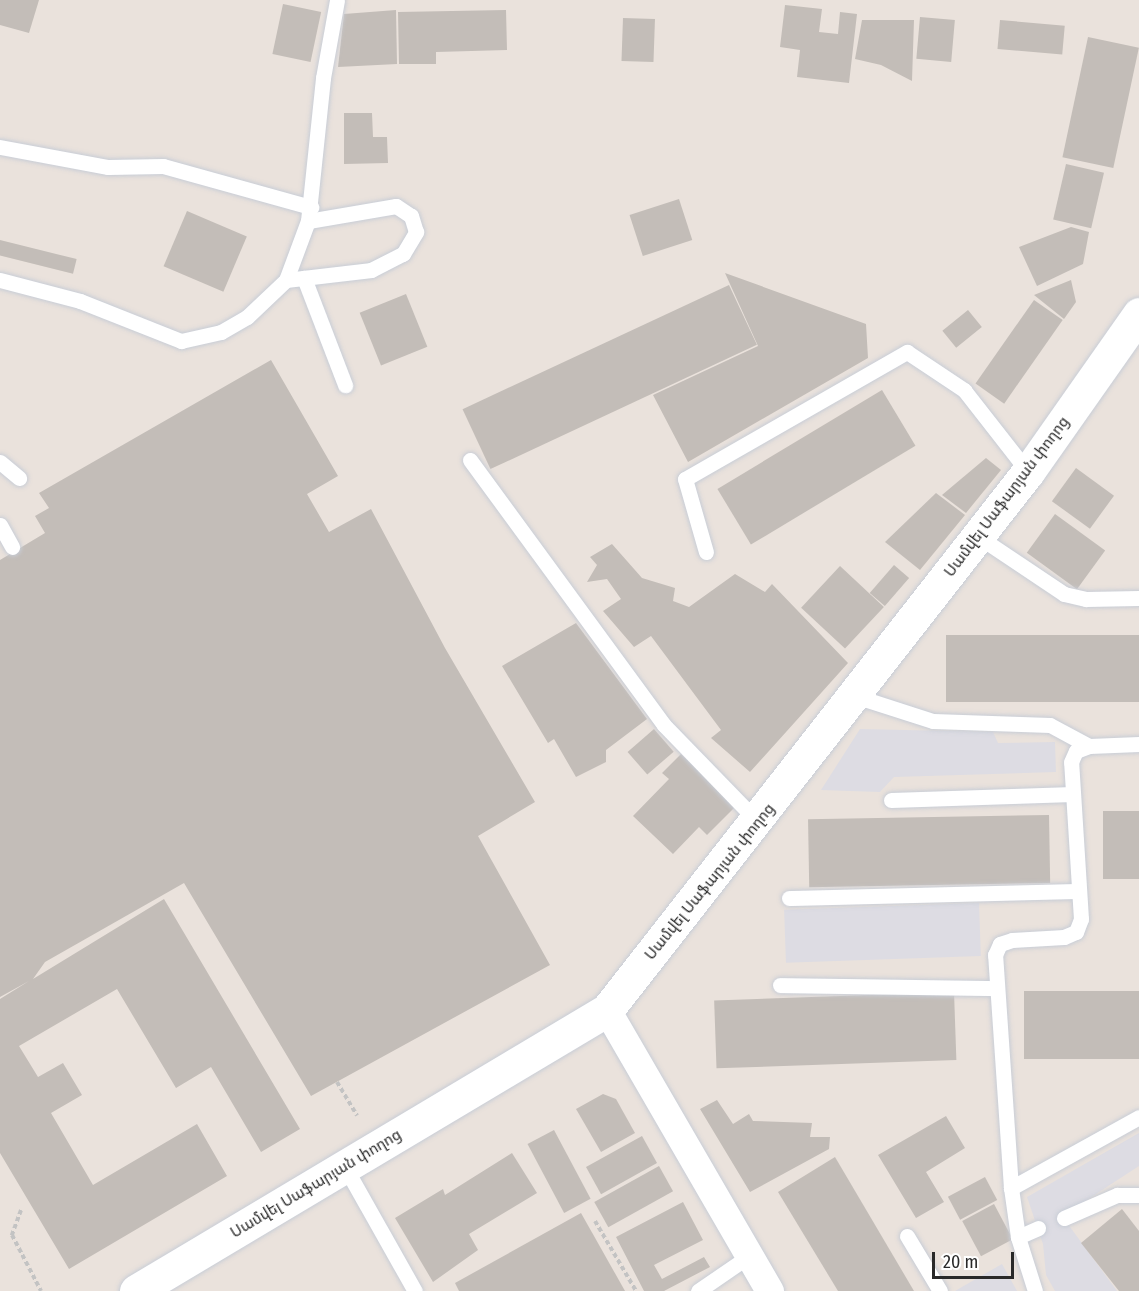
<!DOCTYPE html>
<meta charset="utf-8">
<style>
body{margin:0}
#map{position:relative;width:1139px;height:1291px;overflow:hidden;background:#eae2dc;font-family:"Fira Sans Condensed","Noto Sans Armenian",sans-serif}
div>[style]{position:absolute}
.industrial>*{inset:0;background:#dddce3;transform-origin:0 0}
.building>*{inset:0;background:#c3bdb8;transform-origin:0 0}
.path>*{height:4px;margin-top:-2px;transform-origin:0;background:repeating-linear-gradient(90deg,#c3c3c3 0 4.5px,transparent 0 7.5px)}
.roads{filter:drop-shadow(0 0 2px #c8cdd6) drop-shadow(0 0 2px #c8cdd6)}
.lane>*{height:15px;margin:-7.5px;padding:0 7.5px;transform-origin:7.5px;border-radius:7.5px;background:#fff}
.street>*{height:28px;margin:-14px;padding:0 14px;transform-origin:14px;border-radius:14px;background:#fff}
.secondary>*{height:33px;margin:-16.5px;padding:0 16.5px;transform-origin:16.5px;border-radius:16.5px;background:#fff}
span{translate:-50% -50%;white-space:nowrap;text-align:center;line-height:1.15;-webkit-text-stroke:5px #fff;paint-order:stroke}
.street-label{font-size:15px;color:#292929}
.scale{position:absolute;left:932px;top:1252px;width:82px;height:27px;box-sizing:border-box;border:3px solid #292929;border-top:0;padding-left:8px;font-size:18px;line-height:21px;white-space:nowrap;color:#292929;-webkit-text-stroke:4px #fff;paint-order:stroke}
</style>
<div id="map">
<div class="industrial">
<i style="clip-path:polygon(860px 729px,993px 732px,998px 743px,1055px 742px,1056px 772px,894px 777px,880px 792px,821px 790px)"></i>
<i style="left:979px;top:903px;width:53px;height:195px;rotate:88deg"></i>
<i style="clip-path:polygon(1139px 1133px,1139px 1166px,1062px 1216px,1117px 1291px,1055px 1291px,1046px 1275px,1043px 1244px,1027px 1197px)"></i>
<i style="clip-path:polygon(1002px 1264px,1017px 1291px,955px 1291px)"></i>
</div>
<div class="building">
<i style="clip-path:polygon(0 0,39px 0,29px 33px,0 25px)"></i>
<i style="left:283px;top:4px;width:39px;height:51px;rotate:12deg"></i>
<i style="clip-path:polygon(785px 5px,822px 9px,819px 32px,838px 34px,840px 12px,857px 14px,849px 83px,797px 77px,800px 50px,780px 47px)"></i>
<i style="clip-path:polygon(396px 10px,397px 64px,338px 67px,344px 14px)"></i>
<i style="clip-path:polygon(506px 10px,507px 50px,436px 52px,436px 64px,399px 64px,398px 12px)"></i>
<i style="left:920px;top:17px;width:35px;height:42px;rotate:5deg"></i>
<i style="left:623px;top:18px;width:32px;height:43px;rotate:2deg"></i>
<i style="clip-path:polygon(862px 20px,914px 20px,912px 81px,881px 65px,855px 59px)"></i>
<i style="left:1000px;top:20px;width:65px;height:29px;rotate:5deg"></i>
<i style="left:1088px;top:37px;width:52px;height:123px;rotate:12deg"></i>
<i style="clip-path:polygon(344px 113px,372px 113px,373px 137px,387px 137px,388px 163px,344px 164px)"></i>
<i style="left:1066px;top:164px;width:39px;height:57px;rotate:13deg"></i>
<i style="left:679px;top:199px;width:43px;height:52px;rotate:72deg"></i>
<i style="left:187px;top:211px;width:65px;height:60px;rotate:23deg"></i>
<i style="clip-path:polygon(1071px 227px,1089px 232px,1083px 264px,1037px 286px,1019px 247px)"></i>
<i style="left:0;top:240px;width:79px;height:15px;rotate:14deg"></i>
<i style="clip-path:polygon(725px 273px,866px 324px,868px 358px,688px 462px,653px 395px,758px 346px)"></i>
<i style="clip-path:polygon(1071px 280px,1076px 302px,1064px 319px,1034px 295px)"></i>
<i style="left:729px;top:285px;width:66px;height:294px;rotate:65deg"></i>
<i style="left:406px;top:294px;width:57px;height:50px;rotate:68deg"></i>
<i style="left:1034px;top:300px;width:35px;height:102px;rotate:35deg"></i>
<i style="left:968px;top:310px;width:22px;height:33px;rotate:51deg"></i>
<i style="clip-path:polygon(271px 360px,338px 476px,307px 494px,329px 532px,371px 509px,445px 648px,535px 802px,478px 836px,550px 965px,311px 1096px,184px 883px,45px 962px,33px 979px,164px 899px,300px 1129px,261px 1152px,211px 1067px,176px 1088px,117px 989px,19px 1046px,38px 1077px,63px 1063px,82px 1095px,51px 1113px,93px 1185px,197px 1124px,227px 1176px,69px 1269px,0 1153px,0 999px,29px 981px,0 997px,0 560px,45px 533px,35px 516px,49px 508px,39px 493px)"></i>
<i style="left:882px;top:390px;width:65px;height:192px;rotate:59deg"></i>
<i style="clip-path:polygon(986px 458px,1001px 470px,966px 513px,942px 495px)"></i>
<i style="left:1076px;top:468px;width:47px;height:41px;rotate:36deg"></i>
<i style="clip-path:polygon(936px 493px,965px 515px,920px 570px,885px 542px)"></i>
<i style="left:1055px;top:514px;width:62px;height:48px;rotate:36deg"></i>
<i style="clip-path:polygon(612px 544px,642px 578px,675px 588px,673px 601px,689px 607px,735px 574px,765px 592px,772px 584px,848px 663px,750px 772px,711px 738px,721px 730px,651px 636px,634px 647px,603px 611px,621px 599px,607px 579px,587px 582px,597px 565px,590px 557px)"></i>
<i style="left:894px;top:565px;width:20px;height:37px;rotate:41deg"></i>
<i style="left:840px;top:566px;width:60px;height:57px;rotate:43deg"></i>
<i style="clip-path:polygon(576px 623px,647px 719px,606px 750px,606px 762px,576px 777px,554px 739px,548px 743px,502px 666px)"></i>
<i style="left:1139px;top:635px;width:67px;height:193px;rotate:90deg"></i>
<i style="left:654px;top:729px;width:30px;height:35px;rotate:49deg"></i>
<i style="clip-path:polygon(681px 754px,736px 806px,707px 835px,699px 827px,673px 854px,633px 816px,669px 779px,662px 773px)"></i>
<i style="left:1139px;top:811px;width:68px;height:36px;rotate:90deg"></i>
<i style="left:1049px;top:815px;width:68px;height:241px;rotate:89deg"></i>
<i style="left:1139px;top:991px;width:68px;height:115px;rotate:90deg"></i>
<i style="left:954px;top:992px;width:68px;height:240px;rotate:88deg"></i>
<i style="clip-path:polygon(603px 1094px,616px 1099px,635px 1133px,601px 1152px,576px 1109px)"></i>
<i style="clip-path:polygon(717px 1100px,733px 1124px,749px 1114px,753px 1121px,812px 1123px,810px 1137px,830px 1137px,829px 1149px,750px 1192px,700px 1109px)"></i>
<i style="clip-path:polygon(946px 1116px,965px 1148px,926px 1172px,944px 1202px,916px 1218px,878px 1155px)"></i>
<i style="left:554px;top:1130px;width:78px;height:30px;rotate:62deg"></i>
<i style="left:642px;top:1136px;width:31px;height:64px;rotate:61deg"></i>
<i style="clip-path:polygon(512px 1153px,537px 1193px,469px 1234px,478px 1250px,433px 1282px,395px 1218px,443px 1189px,445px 1195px)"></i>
<i style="clip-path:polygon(835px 1157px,914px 1291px,838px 1291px,778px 1192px)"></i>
<i style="left:659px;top:1166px;width:29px;height:74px;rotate:61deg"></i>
<i style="left:985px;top:1177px;width:26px;height:42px;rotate:62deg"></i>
<i style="clip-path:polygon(683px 1202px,703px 1240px,654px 1265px,662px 1279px,704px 1257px,710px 1267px,664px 1291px,644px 1291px,616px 1237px)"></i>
<i style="left:994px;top:1204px;width:40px;height:36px;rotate:62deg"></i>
<i style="clip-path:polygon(1122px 1209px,1139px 1231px,1139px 1291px,1119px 1291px,1081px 1243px)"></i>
<i style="clip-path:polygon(581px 1213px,625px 1291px,459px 1291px,455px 1283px)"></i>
</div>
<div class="path">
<i style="left:337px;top:1082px;width:39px;rotate:59deg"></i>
<i style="left:21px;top:1210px;width:27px;rotate:110deg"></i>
<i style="left:12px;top:1235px;width:63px;rotate:62.6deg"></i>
<i style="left:595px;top:1221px;width:81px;rotate:59.6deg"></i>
</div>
<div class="roads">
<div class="lane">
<i style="left:0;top:147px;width:110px;rotate:10.5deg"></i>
<i style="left:108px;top:167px;width:55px;rotate:-1deg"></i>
<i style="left:163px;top:166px;width:154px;rotate:15.5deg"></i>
<i style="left:304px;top:278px;width:115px;rotate:69deg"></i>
<i style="left:0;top:280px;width:83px;rotate:14.7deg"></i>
<i style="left:80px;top:301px;width:109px;rotate:21.6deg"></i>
<i style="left:181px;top:341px;width:41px;rotate:-12.7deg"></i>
<i style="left:221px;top:332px;width:30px;rotate:-30deg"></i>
<i style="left:247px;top:317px;width:54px;rotate:-43.5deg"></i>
<i style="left:286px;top:280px;width:63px;rotate:-69.6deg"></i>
<i style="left:308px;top:221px;width:144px;rotate:-84deg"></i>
<i style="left:323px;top:78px;width:79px;rotate:-79.8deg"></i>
<i style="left:286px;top:280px;width:86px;rotate:-6.7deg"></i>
<i style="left:371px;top:270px;width:36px;rotate:-27deg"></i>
<i style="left:403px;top:254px;width:26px;rotate:-59deg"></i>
<i style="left:416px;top:232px;width:17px;rotate:-107deg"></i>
<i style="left:411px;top:216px;width:18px;rotate:-146deg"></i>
<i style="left:396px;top:206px;width:89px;rotate:170.3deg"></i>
<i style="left:470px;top:460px;width:328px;rotate:53.8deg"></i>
<i style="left:664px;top:725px;width:135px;rotate:45.9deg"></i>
<i style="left:0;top:462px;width:25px;rotate:40deg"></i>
<i style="left:0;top:525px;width:25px;rotate:61deg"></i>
<i style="left:979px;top:537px;width:102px;rotate:33.8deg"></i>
<i style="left:1064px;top:594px;width:23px;rotate:13deg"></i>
<i style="left:1086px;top:599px;width:53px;rotate:-1.1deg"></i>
<i style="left:706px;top:552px;width:76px;rotate:-106deg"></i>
<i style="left:685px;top:479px;width:256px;rotate:-29.8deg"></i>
<i style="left:907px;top:352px;width:69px;rotate:33.7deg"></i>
<i style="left:964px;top:390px;width:104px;rotate:52deg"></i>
<i style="left:855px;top:696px;width:82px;rotate:17.8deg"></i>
<i style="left:933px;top:721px;width:117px;rotate:2deg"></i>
<i style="left:1050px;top:725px;width:44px;rotate:28.3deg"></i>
<i style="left:891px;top:800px;width:182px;rotate:-1.9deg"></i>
<i style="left:789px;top:898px;width:290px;rotate:-1.4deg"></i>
<i style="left:780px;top:985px;width:217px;rotate:0.8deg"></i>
<i style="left:345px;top:1167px;width:142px;rotate:60.6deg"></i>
<i style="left:1011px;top:1188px;width:234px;rotate:-93.9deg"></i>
<i style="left:995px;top:955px;width:12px;rotate:-66deg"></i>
<i style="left:1000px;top:944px;width:13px;rotate:-18deg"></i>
<i style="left:1012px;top:940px;width:52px;rotate:-3.3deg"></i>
<i style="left:1064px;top:937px;width:13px;rotate:-23deg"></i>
<i style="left:1076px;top:932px;width:14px;rotate:-69deg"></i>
<i style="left:1081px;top:919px;width:157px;rotate:-93.6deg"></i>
<i style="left:1071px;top:762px;width:12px;rotate:-66deg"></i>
<i style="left:1076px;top:751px;width:14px;rotate:-21deg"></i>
<i style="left:1089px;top:746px;width:50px;rotate:-2.3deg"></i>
<i style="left:1064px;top:1218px;width:58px;rotate:-23.5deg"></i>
<i style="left:1117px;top:1195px;width:22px"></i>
<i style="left:907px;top:1236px;width:64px;rotate:59deg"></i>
<i style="left:1018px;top:1237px;width:22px;rotate:-24deg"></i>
<i style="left:698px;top:1291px;width:62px;rotate:-34.5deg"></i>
<i style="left:1035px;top:1291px;width:57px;rotate:-107.5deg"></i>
<i style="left:1018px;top:1237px;width:49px;rotate:-98.1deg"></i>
<i style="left:1011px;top:1188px;width:146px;rotate:-29deg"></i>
</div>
<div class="street">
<i style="left:607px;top:1010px;width:325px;rotate:59.9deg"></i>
</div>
<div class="secondary">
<i style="left:136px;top:1291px;width:548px;rotate:-30.82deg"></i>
<i style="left:607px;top:1010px;width:683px;rotate:-51.96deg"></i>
<i style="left:1028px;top:472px;width:193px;rotate:-54.9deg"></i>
</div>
</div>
<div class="street-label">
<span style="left:1007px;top:497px;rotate:-53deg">Սամվել Սաֆարյան փողոց</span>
<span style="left:710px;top:882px;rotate:-51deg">Սամվել Սաֆարյան փողոց</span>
<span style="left:316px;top:1184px;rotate:-31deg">Սամվել Սաֆարյան փողոց</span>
</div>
<div class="scale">20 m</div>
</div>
